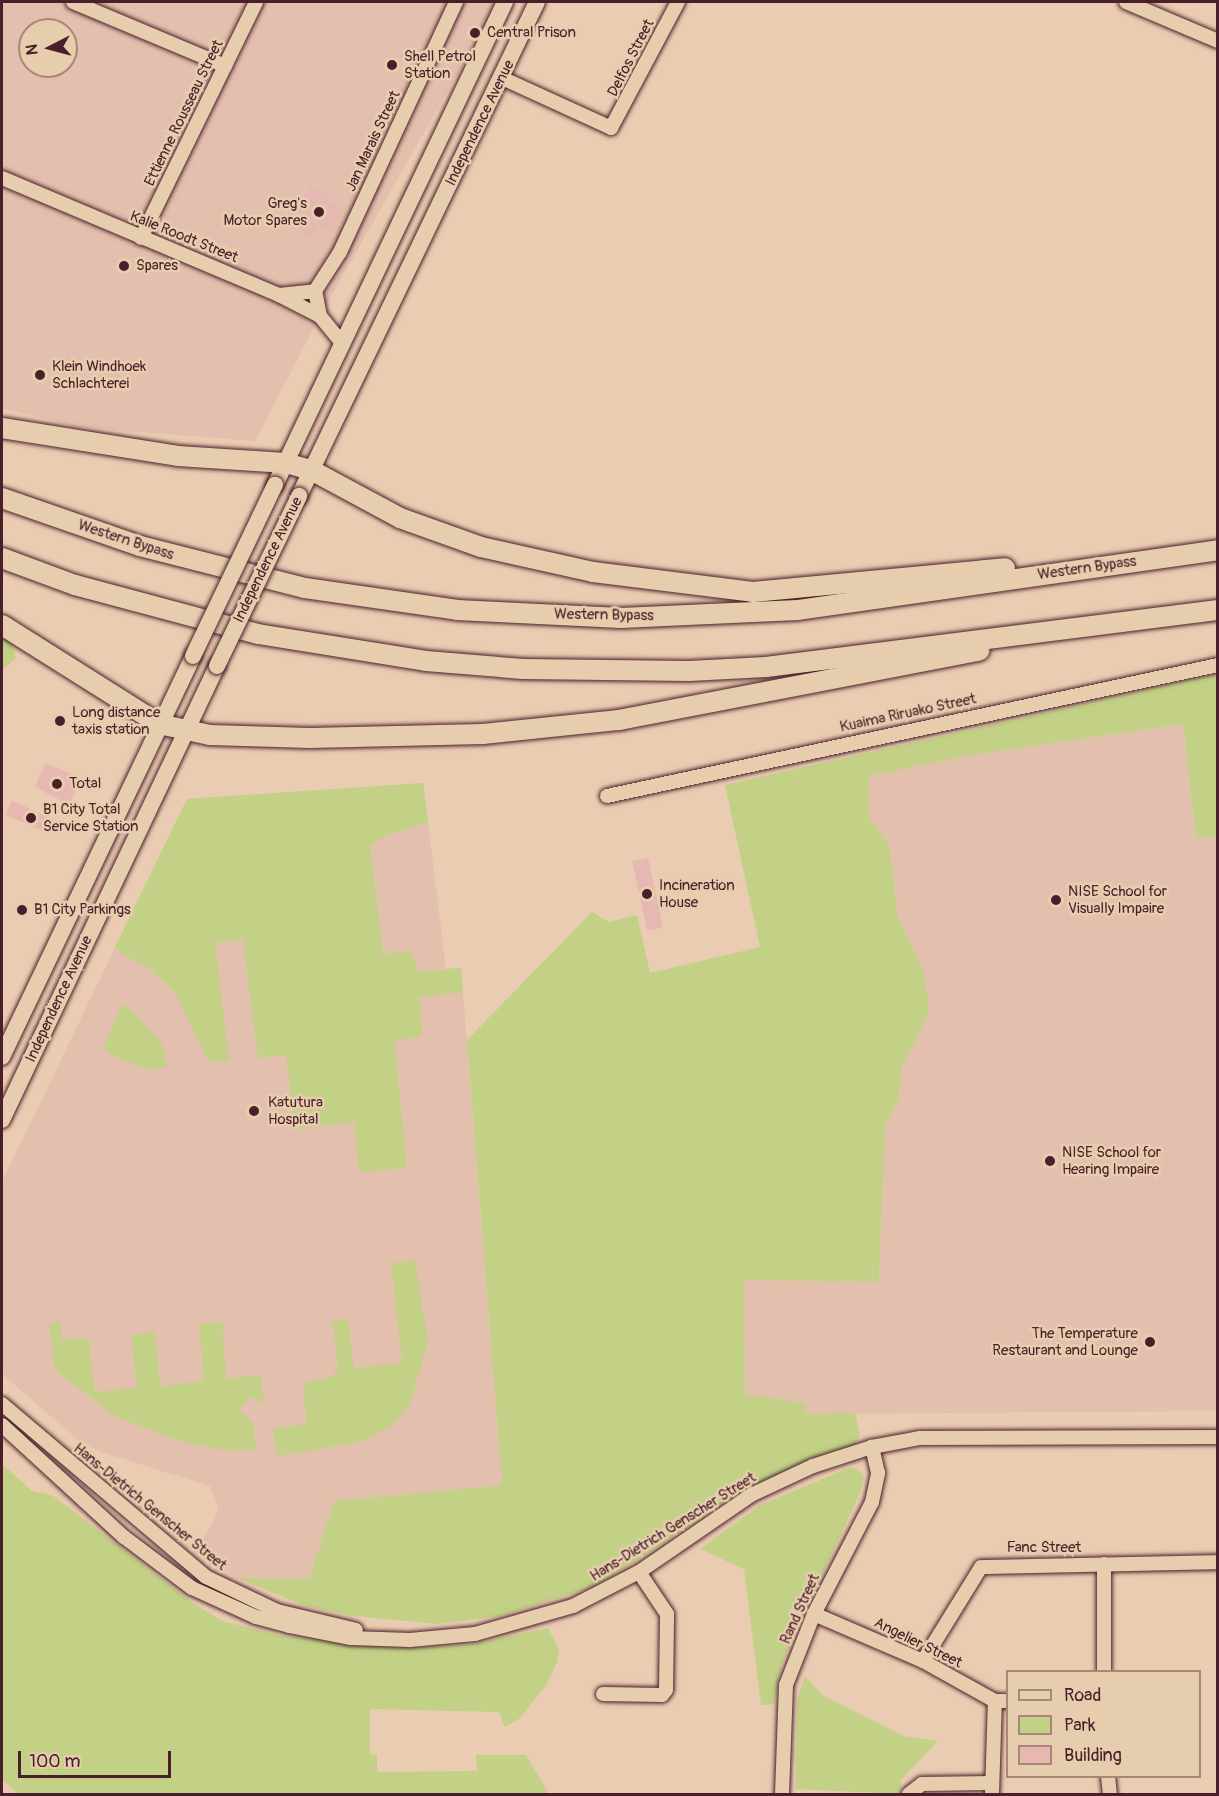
<!DOCTYPE html>
<style>
body{margin:0}
#map{position:relative;width:1219px;height:1796px;overflow:hidden;background:#eaccb2;font-family:Pangolin,sans-serif}
div>[style]{position:absolute}
.built>*{inset:0;background:#e3bfad}
.green>*{inset:0;background:#c2d185}
.building>*{inset:0;background:#e7b7b3;transform-origin:0 0}
.roads{filter:drop-shadow(0 0 2px #4a1f2b) drop-shadow(0 0 2px #4a1f2b)}
.minor>*{height:14px;margin:-7px;padding:0 7px;transform-origin:7px;border-radius:7px;background:#e6cdae}
.major>*{height:16px;margin:-8px;padding:0 8px;transform-origin:8px;border-radius:8px;background:#e6cdae}
.highway>*{height:20px;margin:-10px;padding:0 10px;transform-origin:10px;border-radius:10px;background:#e6cdae}
.bridges{filter:drop-shadow(0 0 2px #4a1f2b) drop-shadow(0 0 2px #4a1f2b)}
.major-bridge>*{height:16px;margin:-8px;padding:0 8px;transform-origin:8px;border-radius:8px;background:#e6cdae}
.dots>*{width:16px;height:16px;translate:-50% -50%;box-sizing:border-box;border:3px solid #e6cdae;border-radius:50%}
span{translate:-50% -50%;white-space:nowrap;text-align:center;line-height:1.15;-webkit-text-stroke:5px #e6cdae;paint-order:stroke}
.poi-label{font-size:15px;color:#4a1f2b}
.left{translate:0 -50%;text-align:left}
.right{translate:-100% -50%;text-align:right}
.street-label{font-size:15px;color:#4a1f2b}
.frame{position:absolute;inset:0;border:3px solid #4a1f2b;pointer-events:none}
.legend{position:absolute;left:1006px;top:1670px;width:195px;height:108px;box-sizing:border-box;background:#e6cdae;border:2px solid #a8877a;margin:0;padding:8px 10px;list-style:none;font-size:18px;color:#4a1f2b}
.legend li{display:flex;align-items:center;gap:12px;height:30px}
.legend b{width:30px;border:2px solid #a8877a}
.north{position:absolute;left:18px;top:18px;width:60px;height:60px;box-sizing:border-box;background:#e6cdae;border:2px solid #a8877a;border-radius:50%;rotate:264deg;font-size:16px;font-weight:700;line-height:24px;text-align:center;color:#4a1f2b}
.north::after{content:'';display:block;margin:auto;width:21px;height:27px;background:#4a1f2b;clip-path:polygon(50% 0,100% 100%,50% 72%,0 100%)}
.scale{position:absolute;left:18px;top:1751px;width:153px;height:27px;box-sizing:border-box;border:3px solid #4a1f2b;border-top:0;padding-left:8px;font-size:18px;line-height:21px;white-space:nowrap;color:#4a1f2b;-webkit-text-stroke:4px #e6cdae;paint-order:stroke}
</style>
<div id="map">
<div class="built">
<i style="clip-path:polygon(evenodd,2px 2px,498px 2px,320px 316px,255px 441px,77px 427px,2px 408px,2px 2px,30px 30px,66px 30px,66px 66px,30px 66px,30px 30px)"></i>
<i style="clip-path:polygon(1183px 724px,1196px 837px,1218px 837px,1217px 1411px,805px 1414px,804px 1403px,745px 1394px,744px 1279px,879px 1282px,885px 1127px,898px 1100px,902px 1067px,928px 1016px,923px 971px,898px 917px,889px 845px,868px 815px,869px 776px,971px 755px)"></i>
<i style="clip-path:polygon(423px 783px,446px 969px,461px 968px,502px 1485px,334px 1501px,310px 1579px,237px 1578px,196px 1551px,216px 1516px,218px 1506px,210px 1486px,98px 1451px,78px 1440px,2px 1374px,2px 1182px,187px 799px)"></i>
</div>
<div class="green">
<i style="clip-path:polygon(2px 637px,12px 643px,16px 658px,2px 670px)"></i>
<i style="clip-path:polygon(1217px 674px,1217px 837px,1196px 837px,1183px 724px,971px 755px,869px 776px,868px 815px,889px 845px,898px 917px,923px 971px,928px 998px,928px 1016px,902px 1067px,898px 1100px,885px 1127px,879px 1282px,744px 1280px,745px 1394px,804px 1403px,806px 1414px,855px 1413px,860px 1435px,854px 1446px,750px 1487px,596px 1586px,500px 1616px,438px 1624px,352px 1616px,306px 1606px,237px 1578px,309px 1579px,334px 1501px,502px 1485px,467px 1040px,592px 912px,609px 922px,637px 915px,650px 973px,760px 947px,725px 785px)"></i>
<i style="clip-path:polygon(423px 783px,428px 823px,388px 834px,370px 846px,383px 954px,410px 951px,418px 971px,461px 968px,463px 992px,419px 997px,422px 1036px,394px 1041px,407px 1168px,359px 1172px,354px 1122px,295px 1129px,286px 1055px,258px 1058px,243px 940px,215px 943px,229px 1061px,209px 1062px,175px 993px,149px 968px,114px 949px,187px 799px)"></i>
<i style="clip-path:polygon(127px 1005px,163px 1045px,166px 1068px,147px 1069px,109px 1054px,104px 1047px,120px 1008px)"></i>
<i style="clip-path:polygon(415px 1261px,428px 1341px,411px 1401px,396px 1422px,364px 1441px,277px 1456px,273px 1428px,307px 1424px,303px 1384px,332px 1376px,338px 1368px,333px 1321px,348px 1319px,354px 1368px,402px 1363px,391px 1263px)"></i>
<i style="clip-path:polygon(60px 1322px,62px 1340px,88px 1338px,95px 1392px,137px 1388px,131px 1335px,155px 1332px,160px 1386px,204px 1381px,199px 1324px,222px 1322px,227px 1379px,261px 1375px,264px 1404px,250px 1397px,239px 1410px,253px 1423px,256px 1450px,223px 1450px,176px 1440px,115px 1416px,55px 1370px,49px 1323px)"></i>
<i style="clip-path:polygon(2px 1464px,32px 1491px,52px 1495px,197px 1606px,223px 1621px,282px 1636px,410px 1648px,473px 1644px,548px 1628px,559px 1649px,557px 1662px,547px 1684px,519px 1719px,505px 1727px,499px 1712px,370px 1709px,370px 1754px,377px 1755px,377px 1772px,477px 1771px,476px 1755px,526px 1755px,549px 1794px,18px 1794px,2px 1779px)"></i>
<i style="clip-path:polygon(849px 1468px,857px 1468px,864px 1477px,860px 1493px,782px 1662px,774px 1704px,761px 1705px,744px 1569px,700px 1549px,760px 1505px)"></i>
<i style="clip-path:polygon(805px 1676px,822px 1695px,904px 1736px,938px 1741px,901px 1780px,900px 1794px,796px 1789px,797px 1701px)"></i>
</div>
<div class="building">
<i style="clip-path:polygon(310px 186px,332px 197px,329px 202px,342px 210px,331px 231px,318px 224px,311px 237px,289px 225px)"></i>
<i style="clip-path:polygon(45px 763px,82px 778px,69px 805px,35px 787px)"></i>
<i style="left:12px;top:801px;width:47px;height:15px;rotate:24deg"></i>
<i style="left:648px;top:858px;width:71px;height:16px;rotate:78deg"></i>
</div>
<div class="roads">
<div class="minor">
<i style="left:73px;top:2px;width:165px;rotate:22.8deg"></i>
<i style="left:1126px;top:2px;width:100px;rotate:23deg"></i>
<i style="left:502px;top:78px;width:120px;rotate:24.6deg"></i>
<i style="left:611px;top:128px;width:143px;rotate:-62deg"></i>
<i style="left:2px;top:178px;width:301px;rotate:22.9deg"></i>
<i style="left:279px;top:295px;width:46px;rotate:27.1deg"></i>
<i style="left:320px;top:316px;width:35px;rotate:51deg"></i>
<i style="left:141px;top:238px;width:263px;rotate:-64deg"></i>
<i style="left:279px;top:295px;width:36px;rotate:-6deg"></i>
<i style="left:320px;top:316px;width:25px;rotate:-101deg"></i>
<i style="left:315px;top:291px;width:46px;rotate:-57.3deg"></i>
<i style="left:340px;top:252px;width:276px;rotate:-65.1deg"></i>
<i style="left:607px;top:796px;width:625px;rotate:-12.1deg"></i>
<i style="left:2px;top:1404px;width:267px;rotate:40.3deg"></i>
<i style="left:206px;top:1577px;width:79px;rotate:25.6deg"></i>
<i style="left:277px;top:1611px;width:81px;rotate:13.5deg"></i>
<i style="left:2px;top:1425px;width:166px;rotate:42.6deg"></i>
<i style="left:124px;top:1537px;width:85px;rotate:36.9deg"></i>
<i style="left:192px;top:1588px;width:70px;rotate:24.4deg"></i>
<i style="left:256px;top:1617px;width:34px;rotate:15deg"></i>
<i style="left:289px;top:1626px;width:63px;rotate:11deg"></i>
<i style="left:351px;top:1638px;width:59px;rotate:1.9deg"></i>
<i style="left:410px;top:1640px;width:65px;rotate:-5.3deg"></i>
<i style="left:475px;top:1634px;width:102px;rotate:-15.9deg"></i>
<i style="left:573px;top:1606px;width:74px;rotate:-27.3deg"></i>
<i style="left:639px;top:1572px;width:136px;rotate:-34.5deg"></i>
<i style="left:751px;top:1495px;width:68px;rotate:-25.1deg"></i>
<i style="left:813px;top:1466px;width:62px;rotate:-17.9deg"></i>
<i style="left:872px;top:1447px;width:49px;rotate:-10.6deg"></i>
<i style="left:920px;top:1438px;width:298px;rotate:-0.2deg"></i>
<i style="left:814px;top:1614px;width:119px;rotate:23.3deg"></i>
<i style="left:923px;top:1661px;width:82px;rotate:29.1deg"></i>
<i style="left:995px;top:1701px;width:13px"></i>
<i style="left:923px;top:1661px;width:110px;rotate:-58.3deg"></i>
<i style="left:981px;top:1567px;width:237px;rotate:-1.2deg"></i>
<i style="left:1104px;top:1672px;width:108px;rotate:-90deg"></i>
<i style="left:603px;top:1694px;width:59px;rotate:1deg"></i>
<i style="left:662px;top:1695px;width:6px;rotate:-51deg"></i>
<i style="left:666px;top:1690px;width:76px;rotate:-89.2deg"></i>
<i style="left:667px;top:1614px;width:50px;rotate:-123.7deg"></i>
<i style="left:1108px;top:1776px;width:18px;rotate:84deg"></i>
<i style="left:782px;top:1794px;width:109px;rotate:-87.9deg"></i>
<i style="left:786px;top:1685px;width:76px;rotate:-68.5deg"></i>
<i style="left:814px;top:1614px;width:126px;rotate:-62.6deg"></i>
<i style="left:872px;top:1502px;width:30px;rotate:-78deg"></i>
<i style="left:878px;top:1473px;width:27px;rotate:-103deg"></i>
<i style="left:909px;top:1794px;width:16px;rotate:-38deg"></i>
<i style="left:922px;top:1784px;width:68px;rotate:-0.8deg"></i>
<i style="left:992px;top:1794px;width:93px;rotate:-88.2deg"></i>
</div>
<div class="major">
<i style="left:275px;top:485px;width:535px;rotate:-64.54deg"></i>
<i style="left:299px;top:496px;width:548px;rotate:-64.28deg"></i>
<i style="left:2px;top:1057px;width:444px;rotate:-64.5deg"></i>
<i style="left:2px;top:1120px;width:502px;rotate:-64.66deg"></i>
</div>
<div class="highway">
<i style="left:2px;top:428px;width:178px;rotate:9deg"></i>
<i style="left:178px;top:456px;width:108px;rotate:3.7deg"></i>
<i style="left:286px;top:463px;width:26px;rotate:16deg"></i>
<i style="left:311px;top:470px;width:101px;rotate:28.3deg"></i>
<i style="left:400px;top:518px;width:86px;rotate:19.7deg"></i>
<i style="left:481px;top:547px;width:115px;rotate:12.6deg"></i>
<i style="left:593px;top:572px;width:161px;rotate:7.1deg"></i>
<i style="left:753px;top:592px;width:253px;rotate:-5.4deg"></i>
<i style="left:2px;top:498px;width:146px;rotate:19.2deg"></i>
<i style="left:140px;top:546px;width:170px;rotate:14.3deg"></i>
<i style="left:305px;top:588px;width:154px;rotate:8.2deg"></i>
<i style="left:457px;top:610px;width:164px;rotate:2.8deg"></i>
<i style="left:621px;top:618px;width:177px;rotate:-2.6deg"></i>
<i style="left:798px;top:610px;width:424px;rotate:-8.1deg"></i>
<i style="left:2px;top:558px;width:78px;rotate:20.3deg"></i>
<i style="left:75px;top:585px;width:189px;rotate:15deg"></i>
<i style="left:258px;top:634px;width:170px;rotate:9.1deg"></i>
<i style="left:426px;top:661px;width:97px;rotate:4.7deg"></i>
<i style="left:523px;top:669px;width:166px;rotate:0.7deg"></i>
<i style="left:689px;top:671px;width:77px;rotate:-3deg"></i>
<i style="left:766px;top:667px;width:456px;rotate:-7.2deg"></i>
<i style="left:2px;top:625px;width:186px;rotate:32.2deg"></i>
<i style="left:159px;top:724px;width:52px;rotate:12.2deg"></i>
<i style="left:210px;top:735px;width:100px;rotate:1.7deg"></i>
<i style="left:310px;top:738px;width:173px;rotate:-1.3deg"></i>
<i style="left:483px;top:734px;width:137px;rotate:-5.9deg"></i>
<i style="left:619px;top:720px;width:367px;rotate:-10.9deg"></i>
</div>
</div>
<div class="bridges">
<div class="major-bridge">
<i style="left:193px;top:656px;width:190px;rotate:-64.4deg"></i>
<i style="left:217px;top:666px;width:189px;rotate:-64.2deg"></i>
</div>
</div>
<div class="dots">
<i style="left:475px;top:33px;background:#4a1f2b"></i>
<i style="left:392px;top:65px;background:#4a1f2b"></i>
<i style="left:319px;top:212px;background:#4a1f2b"></i>
<i style="left:124px;top:266px;background:#4a1f2b"></i>
<i style="left:40px;top:375px;background:#4a1f2b"></i>
<i style="left:60px;top:721px;background:#4a1f2b"></i>
<i style="left:57px;top:784px;background:#4a1f2b"></i>
<i style="left:31px;top:818px;background:#4a1f2b"></i>
<i style="left:647px;top:894px;background:#4a1f2b"></i>
<i style="left:1056px;top:900px;background:#4a1f2b"></i>
<i style="left:22px;top:910px;background:#4a1f2b"></i>
<i style="left:254px;top:1111px;background:#4a1f2b"></i>
<i style="left:1050px;top:1161px;background:#4a1f2b"></i>
<i style="left:1150px;top:1342px;background:#4a1f2b"></i>
</div>
<div class="poi-label">
<span class="left" style="left:487px;top:33px">Central Prison</span>
<span class="left" style="left:404px;top:65px">Shell Petrol<br>Station</span>
<span class="right" style="left:307px;top:212px">Greg's<br>Motor Spares</span>
<span class="left" style="left:136px;top:266px">Spares</span>
<span class="left" style="left:52px;top:375px">Klein Windhoek<br>Schlachterei</span>
<span class="left" style="left:72px;top:721px">Long distance<br>taxis station</span>
<span class="left" style="left:69px;top:784px">Total</span>
<span class="left" style="left:43px;top:818px">B1 City Total<br>Service Station</span>
<span class="left" style="left:659px;top:894px">Incineration<br>House</span>
<span class="left" style="left:1068px;top:900px">NISE School for<br>Visually Impaire</span>
<span class="left" style="left:34px;top:910px">B1 City Parkings</span>
<span class="left" style="left:268px;top:1111px">Katutura<br>Hospital</span>
<span class="left" style="left:1062px;top:1161px">NISE School for<br>Hearing Impaire</span>
<span class="right" style="left:1138px;top:1342px">The Temperature<br>Restaurant and Lounge</span>
</div>
<div class="street-label">
<span style="left:631px;top:58px;rotate:-63deg">Delfos Street</span>
<span style="left:184px;top:113px;rotate:-64deg">Ettienne Rousseau Street</span>
<span style="left:480px;top:123px;rotate:-64deg">Independence Avenue</span>
<span style="left:373px;top:141px;rotate:-65deg">Jan Marais Street</span>
<span style="left:184px;top:237px;rotate:22deg">Kalie Roodt Street</span>
<span style="left:126px;top:540px;rotate:18deg">Western Bypass</span>
<span style="left:268px;top:560px;rotate:-64deg">Independence Avenue</span>
<span style="left:1087px;top:568px;rotate:-8deg">Western Bypass</span>
<span style="left:604px;top:615px;rotate:1deg">Western Bypass</span>
<span style="left:908px;top:713px;rotate:-12deg">Kuaima Riruako Street</span>
<span style="left:59px;top:999px;rotate:-65deg">Independence Avenue</span>
<span style="left:150px;top:1507px;rotate:39deg">Hans-Dietrich Genscher Street</span>
<span style="left:673px;top:1527px;rotate:-32deg">Hans-Dietrich Genscher Street</span>
<span style="left:1044px;top:1548px">Fanc Street</span>
<span style="left:800px;top:1609px;rotate:-66deg">Rand Street</span>
<span style="left:918px;top:1643px;rotate:26deg">Angelier Street</span>
</div>
<div class="frame"></div>
<ul class="legend">
<li><b style="height:8px;background:#e6cdae"></b>Road</li>
<li><b style="height:16px;background:#c2d185"></b>Park</li>
<li><b style="height:16px;background:#e7b7b3"></b>Building</li>
</ul>
<div class="north">N</div>
<div class="scale">100 m</div>
</div>
